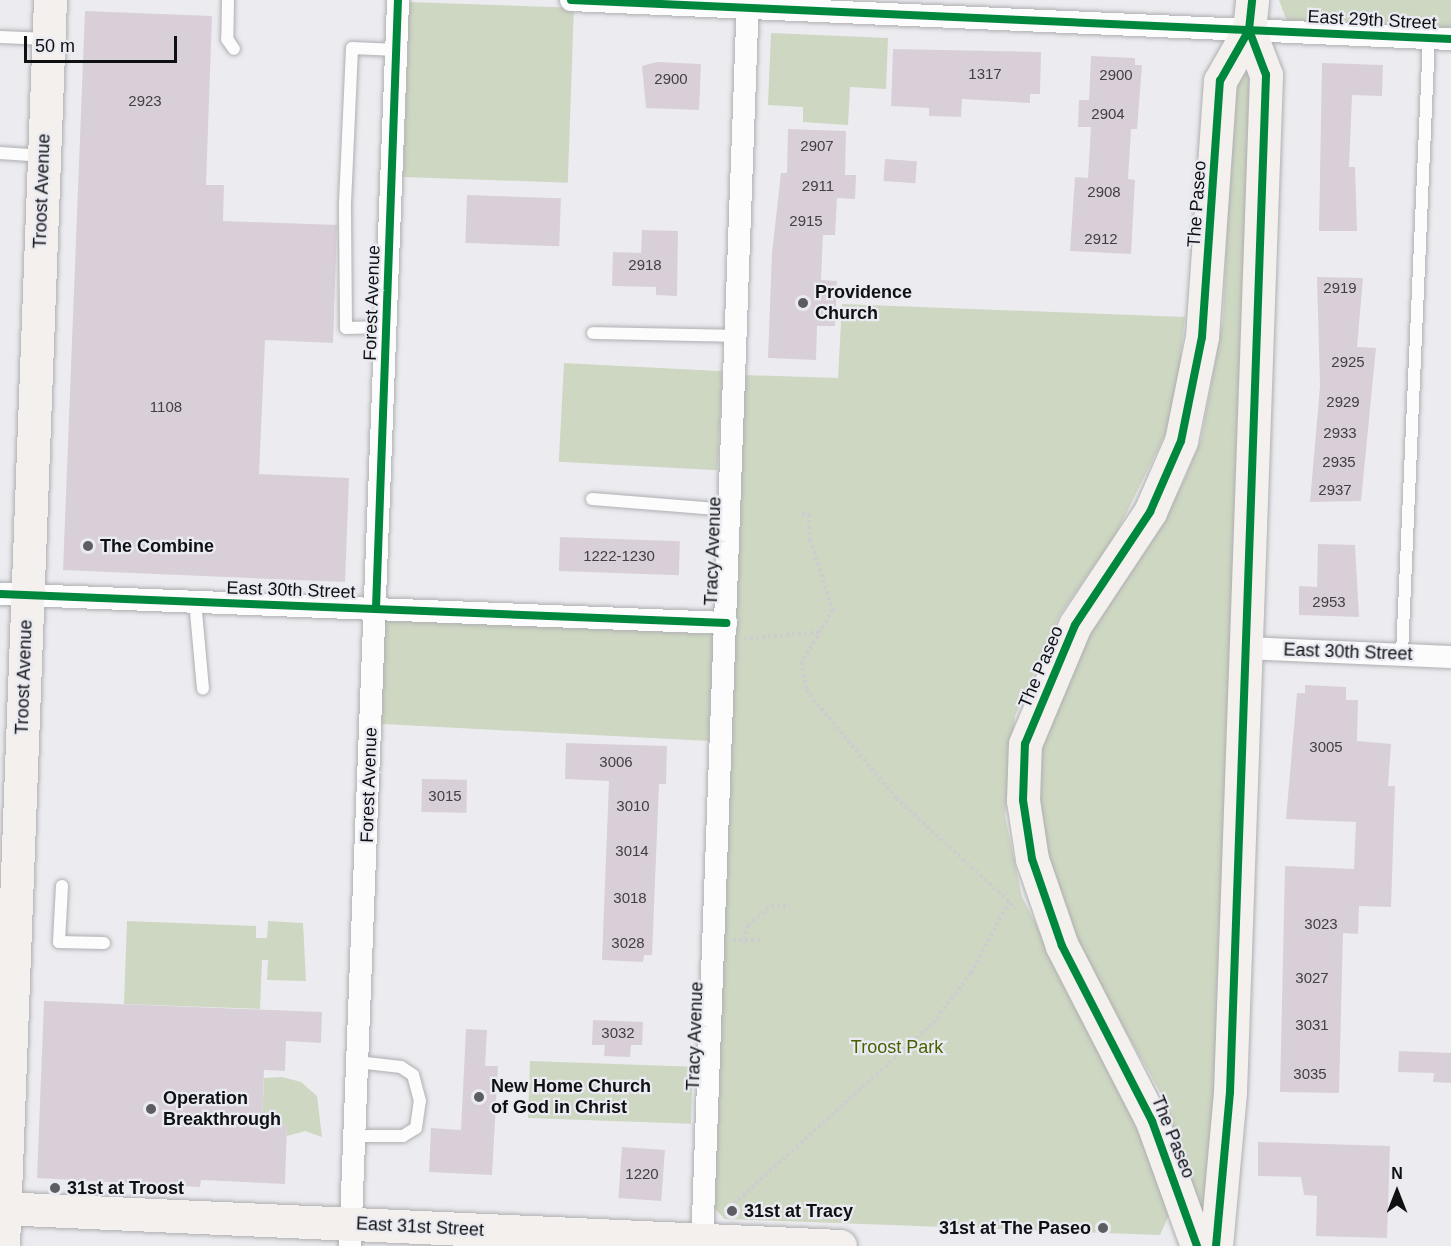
<!DOCTYPE html>
<style>
body{margin:0}
#map{position:relative;width:1451px;height:1246px;overflow:hidden;background:#ececf0;font-family:Arial,sans-serif}
div>[style]{position:absolute}
.green>*{inset:0;background:#ced7c2;transform-origin:0 0}
.building>*{inset:0;background:#d9cfd8;transform-origin:0 0}
.path>*{height:4px;margin-top:-2px;transform-origin:0;background:repeating-linear-gradient(90deg,#cdcdcf 0 3px,transparent 0 6px)}
.roads{filter:drop-shadow(0 0 2px #aeafb2) drop-shadow(0 0 2px #aeafb2)}
.service>*{height:12px;margin:-6px;padding:0 6px;transform-origin:6px;border-radius:6px;background:#fcfcfd}
.minor>*{height:22px;margin:-11px;padding:0 11px;transform-origin:11px;border-radius:11px;background:#fcfcfd}
.secondary>*{height:33px;margin:-16.5px;padding:0 16.5px;transform-origin:16.5px;border-radius:16.5px;background:#f3f0ed}
.cycleway>*{height:8px;margin:-4px;padding:0 4px;transform-origin:4px;border-radius:4px;background:#00873e}
.dots>*{width:16px;height:16px;translate:-50% -50%;box-sizing:border-box;border:3px solid #eaebf2;border-radius:50%}
span{translate:-50% -50%;white-space:nowrap;text-align:center;line-height:1.15;-webkit-text-stroke:4.5px #eaebf2;paint-order:stroke}
.number-label{font-size:15px;color:#424044}
.number-label span{-webkit-text-stroke-width:0}
.street-label{font-size:18px;color:#0f1012}
.poi-label{font-size:18px;color:#0f1012;font-weight:700}
.left{translate:0 -50%;text-align:left}
.right{translate:-100% -50%;text-align:right}
.park-label{font-size:18px;color:#496101}
.north{position:absolute;left:1367px;top:1162px;width:60px;height:60px;-webkit-text-stroke:4px #eaebf2;paint-order:stroke;rotate:0deg;font-size:16px;font-weight:700;line-height:24px;text-align:center;color:#0f1012}
.north::after{content:'';display:block;margin:auto;width:21px;height:27px;background:#0f1012;clip-path:polygon(50% 0,100% 100%,50% 72%,0 100%)}
.scale{position:absolute;left:24px;top:36px;width:153px;height:27px;box-sizing:border-box;border:3px solid #0f1012;border-top:0;padding-left:8px;font-size:18px;line-height:21px;white-space:nowrap;color:#0f1012;-webkit-text-stroke:4px #eaebf2;paint-order:stroke}
</style>
<div id="map">
<div class="green">
<i style="clip-path:polygon(1279px 0,1451px 0,1451px 28px,1287px 22px)"></i>
<i style="left:409px;top:2px;width:165px;height:175px;rotate:2deg"></i>
<i style="clip-path:polygon(771px 33px,888px 38px,886px 89px,850px 87px,848px 125px,803px 122px,803px 107px,768px 105px)"></i>
<i style="clip-path:polygon(1244px 72px,1252px 72px,1210px 1221px,1200px 1221px,1167px 1104px,1069px 932px,1039px 823px,1037px 778px,1044px 737px,1088px 634px,1182px 485px,1201px 440px,1223px 319px,1233px 88px)"></i>
<i style="clip-path:polygon(842px 304px,1185px 317px,1175px 415px,1115px 536px,1059px 616px,1015px 716px,1005px 816px,1022px 897px,1159px 1160px,1169px 1215px,1160px 1235px,725px 1219px,713px 1207px,744px 375px,838px 378px)"></i>
<i style="left:564px;top:363px;width:159px;height:99px;rotate:3deg"></i>
<i style="left:385px;top:617px;width:330px;height:107px;rotate:3deg"></i>
<i style="clip-path:polygon(127px 921px,256px 926px,256px 938px,267px 938px,268px 921px,303px 923px,306px 981px,267px 980px,268px 960px,262px 960px,260px 1009px,124px 1004px)"></i>
<i style="left:530px;top:1061px;width:163px;height:57px;rotate:2deg"></i>
<i style="clip-path:polygon(282px 1077px,301px 1082px,317px 1096px,322px 1137px,305px 1131px,287px 1136px,287px 1125px,262px 1124px,264px 1078px)"></i>
</div>
<div class="building">
<i style="clip-path:polygon(85px 11px,212px 16px,206px 185px,224px 185px,223px 221px,337px 225px,333px 343px,265px 340px,259px 474px,349px 478px,345px 582px,63px 570px)"></i>
<i style="clip-path:polygon(893px 49px,1041px 52px,1040px 94px,1030px 94px,1030px 103px,962px 99px,961px 117px,929px 116px,929px 108px,891px 106px)"></i>
<i style="clip-path:polygon(1091px 56px,1135px 58px,1135px 65px,1142px 65px,1137px 129px,1131px 129px,1128px 179px,1135px 180px,1131px 254px,1070px 251px,1075px 177px,1088px 178px,1091px 127px,1078px 127px,1079px 100px,1089px 100px)"></i>
<i style="clip-path:polygon(657px 62px,701px 64px,699px 110px,646px 108px,642px 66px)"></i>
<i style="clip-path:polygon(1322px 63px,1383px 65px,1382px 96px,1352px 95px,1349px 167px,1355px 167px,1357px 231px,1319px 231px)"></i>
<i style="clip-path:polygon(788px 129px,846px 131px,845px 175px,856px 175px,855px 199px,837px 198px,835px 235px,823px 235px,821px 280px,837px 281px,835px 326px,817px 326px,816px 360px,768px 358px,772px 253px,781px 173px,787px 173px)"></i>
<i style="left:885px;top:159px;width:32px;height:22px;rotate:4deg"></i>
<i style="left:467px;top:195px;width:94px;height:48px;rotate:2deg"></i>
<i style="clip-path:polygon(642px 230px,678px 231px,677px 296px,656px 295px,656px 287px,612px 286px,613px 252px,641px 253px)"></i>
<i style="clip-path:polygon(1317px 277px,1363px 278px,1357px 347px,1376px 348px,1361px 501px,1310px 502px,1320px 386px)"></i>
<i style="left:560px;top:537px;width:120px;height:34px;rotate:2deg"></i>
<i style="clip-path:polygon(1318px 544px,1355px 545px,1359px 617px,1299px 615px,1299px 586px,1317px 587px)"></i>
<i style="clip-path:polygon(1305px 685px,1346px 687px,1346px 700px,1358px 700px,1357px 741px,1391px 744px,1388px 786px,1395px 786px,1391px 907px,1359px 906px,1358px 934px,1343px 933px,1339px 1093px,1280px 1092px,1285px 866px,1354px 869px,1356px 822px,1286px 819px,1297px 693px,1305px 693px)"></i>
<i style="clip-path:polygon(566px 743px,667px 746px,666px 784px,659px 784px,652px 955px,644px 955px,643px 962px,602px 960px,609px 781px,565px 779px)"></i>
<i style="left:422px;top:779px;width:45px;height:33px;rotate:1deg"></i>
<i style="clip-path:polygon(44px 1001px,322px 1012px,321px 1043px,286px 1041px,285px 1071px,264px 1070px,262px 1124px,287px 1125px,285px 1184px,201px 1180px,200px 1187px,37px 1178px)"></i>
<i style="clip-path:polygon(593px 1020px,643px 1022px,642px 1045px,631px 1045px,630px 1057px,604px 1056px,605px 1045px,592px 1045px)"></i>
<i style="clip-path:polygon(466px 1029px,487px 1030px,485px 1066px,498px 1066px,492px 1175px,429px 1172px,431px 1128px,461px 1130px)"></i>
<i style="clip-path:polygon(1399px 1051px,1451px 1053px,1451px 1083px,1433px 1082px,1434px 1073px,1398px 1072px)"></i>
<i style="clip-path:polygon(1258px 1142px,1390px 1146px,1387px 1238px,1316px 1236px,1317px 1196px,1304px 1195px,1301px 1177px,1258px 1176px)"></i>
<i style="left:622px;top:1147px;width:43px;height:51px;rotate:4deg"></i>
</div>
<div class="path">
<i style="left:802px;top:514px;width:7px"></i>
<i style="left:809px;top:514px;width:26px;rotate:88deg"></i>
<i style="left:810px;top:540px;width:74px;rotate:71.8deg"></i>
<i style="left:833px;top:610px;width:61px;rotate:120.8deg"></i>
<i style="left:802px;top:662px;width:28px;rotate:82deg"></i>
<i style="left:806px;top:690px;width:141px;rotate:50.2deg"></i>
<i style="left:896px;top:798px;width:163px;rotate:42.5deg"></i>
<i style="left:744px;top:639px;width:76px;rotate:-5.3deg"></i>
<i style="left:733px;top:940px;width:29px"></i>
<i style="left:744px;top:940px;width:16px;rotate:-75deg"></i>
<i style="left:748px;top:925px;width:30px;rotate:-41deg"></i>
<i style="left:771px;top:905px;width:19px;rotate:6deg"></i>
<i style="left:725px;top:1212px;width:281px;rotate:-42.3deg"></i>
<i style="left:933px;top:1023px;width:63px;rotate:-52.8deg"></i>
<i style="left:971px;top:973px;width:81px;rotate:-61.8deg"></i>
</div>
<div class="roads">
<div class="service">
<i style="left:228px;top:0;width:39px;rotate:91deg"></i>
<i style="left:227px;top:39px;width:12px;rotate:55deg"></i>
<i style="left:0;top:37px;width:47px;rotate:2.4deg"></i>
<i style="left:0;top:153px;width:44px;rotate:3.9deg"></i>
<i style="left:387px;top:327px;width:41px;rotate:178.6deg"></i>
<i style="left:346px;top:328px;width:125px;rotate:-90.5deg"></i>
<i style="left:345px;top:203px;width:155px;rotate:-87.4deg"></i>
<i style="left:352px;top:48px;width:45px;rotate:2.5deg"></i>
<i style="left:593px;top:333px;width:143px;rotate:1.2deg"></i>
<i style="left:592px;top:499px;width:138px;rotate:4.6deg"></i>
<i style="left:195px;top:601px;width:88px;rotate:84.8deg"></i>
<i style="left:1402px;top:654px;width:617px;rotate:-87.49deg"></i>
<i style="left:62px;top:886px;width:56px;rotate:93.1deg"></i>
<i style="left:59px;top:942px;width:45px;rotate:1.3deg"></i>
<i style="left:354px;top:1136px;width:49px"></i>
<i style="left:403px;top:1136px;width:15px;rotate:-32deg"></i>
<i style="left:416px;top:1128px;width:27px;rotate:-82deg"></i>
<i style="left:420px;top:1101px;width:27px;rotate:-105deg"></i>
<i style="left:413px;top:1075px;width:14px;rotate:-146deg"></i>
<i style="left:401px;top:1067px;width:44px;rotate:-173.5deg"></i>
</div>
<div class="minor">
<i style="left:571px;top:0;width:881px;rotate:2.54deg"></i>
<i style="left:0;top:594px;width:727px;rotate:2.29deg"></i>
<i style="left:1245px;top:648px;width:206px;rotate:2.5deg"></i>
<i style="left:350px;top:1246px;width:1247px;rotate:-87.79deg"></i>
<i style="left:702px;top:1246px;width:1247px;rotate:-87.89deg"></i>
</div>
<div class="secondary">
<i style="left:0;top:1208px;width:841px;rotate:2.59deg"></i>
<i style="left:3px;top:1246px;width:1247px;rotate:-87.84deg"></i>
<i style="left:1197px;top:1246px;width:133px;rotate:-109.8deg"></i>
<i style="left:1152px;top:1121px;width:197px;rotate:-117.2deg"></i>
<i style="left:1062px;top:946px;width:92px;rotate:-109deg"></i>
<i style="left:1032px;top:859px;width:60px;rotate:-98.7deg"></i>
<i style="left:1023px;top:800px;width:56px;rotate:-88deg"></i>
<i style="left:1025px;top:744px;width:129px;rotate:-67.2deg"></i>
<i style="left:1075px;top:625px;width:136px;rotate:-56.4deg"></i>
<i style="left:1150px;top:512px;width:77px;rotate:-66.4deg"></i>
<i style="left:1181px;top:441px;width:106px;rotate:-78.6deg"></i>
<i style="left:1202px;top:337px;width:257px;rotate:-86deg"></i>
<i style="left:1220px;top:81px;width:59px;rotate:-60.4deg"></i>
<i style="left:1249px;top:30px;width:30px;rotate:-84deg"></i>
<i style="left:1216px;top:1246px;width:155px;rotate:-84.8deg"></i>
<i style="left:1230px;top:1092px;width:1018px;rotate:-87.97deg"></i>
<i style="left:1266px;top:75px;width:48px;rotate:-110.7deg"></i>
</div>
</div>
<div class="cycleway">
<i style="left:571px;top:0;width:881px;rotate:2.54deg"></i>
<i style="left:0;top:594px;width:727px;rotate:2.29deg"></i>
<i style="left:376px;top:608px;width:608px;rotate:-87.93deg"></i>
<i style="left:1197px;top:1246px;width:133px;rotate:-109.8deg"></i>
<i style="left:1152px;top:1121px;width:197px;rotate:-117.2deg"></i>
<i style="left:1062px;top:946px;width:92px;rotate:-109deg"></i>
<i style="left:1032px;top:859px;width:60px;rotate:-98.7deg"></i>
<i style="left:1023px;top:800px;width:56px;rotate:-88deg"></i>
<i style="left:1025px;top:744px;width:129px;rotate:-67.2deg"></i>
<i style="left:1075px;top:625px;width:136px;rotate:-56.4deg"></i>
<i style="left:1150px;top:512px;width:77px;rotate:-66.4deg"></i>
<i style="left:1181px;top:441px;width:106px;rotate:-78.6deg"></i>
<i style="left:1202px;top:337px;width:257px;rotate:-86deg"></i>
<i style="left:1220px;top:81px;width:59px;rotate:-60.4deg"></i>
<i style="left:1249px;top:30px;width:30px;rotate:-84deg"></i>
<i style="left:1216px;top:1246px;width:155px;rotate:-84.8deg"></i>
<i style="left:1230px;top:1092px;width:1018px;rotate:-87.97deg"></i>
<i style="left:1266px;top:75px;width:48px;rotate:-110.7deg"></i>
</div>
<div class="dots">
<i style="left:803px;top:303px;background:#5c5d60"></i>
<i style="left:88px;top:546px;background:#5c5d60"></i>
<i style="left:479px;top:1097px;background:#5c5d60"></i>
<i style="left:151px;top:1109px;background:#5c5d60"></i>
<i style="left:55px;top:1188px;background:#5c5d60"></i>
<i style="left:732px;top:1211px;background:#5c5d60"></i>
<i style="left:1103px;top:1228px;background:#5c5d60"></i>
</div>
<div class="number-label">
<span style="left:985px;top:74px">1317</span>
<span style="left:1116px;top:75px">2900</span>
<span style="left:671px;top:79px">2900</span>
<span style="left:145px;top:101px">2923</span>
<span style="left:1108px;top:114px">2904</span>
<span style="left:817px;top:146px">2907</span>
<span style="left:818px;top:186px">2911</span>
<span style="left:1104px;top:192px">2908</span>
<span style="left:806px;top:221px">2915</span>
<span style="left:1101px;top:239px">2912</span>
<span style="left:645px;top:265px">2918</span>
<span style="left:1340px;top:288px">2919</span>
<span style="left:1348px;top:362px">2925</span>
<span style="left:1343px;top:402px">2929</span>
<span style="left:166px;top:407px">1108</span>
<span style="left:1340px;top:433px">2933</span>
<span style="left:1339px;top:462px">2935</span>
<span style="left:1335px;top:490px">2937</span>
<span style="left:619px;top:556px">1222-1230</span>
<span style="left:1329px;top:602px">2953</span>
<span style="left:1326px;top:747px">3005</span>
<span style="left:616px;top:762px">3006</span>
<span style="left:445px;top:796px">3015</span>
<span style="left:633px;top:806px">3010</span>
<span style="left:632px;top:851px">3014</span>
<span style="left:630px;top:898px">3018</span>
<span style="left:1321px;top:924px">3023</span>
<span style="left:628px;top:943px">3028</span>
<span style="left:1312px;top:978px">3027</span>
<span style="left:1312px;top:1025px">3031</span>
<span style="left:618px;top:1033px">3032</span>
<span style="left:1310px;top:1074px">3035</span>
<span style="left:642px;top:1174px">1220</span>
</div>
<div class="street-label">
<span style="left:1372px;top:20px;rotate:3deg">East 29th Street</span>
<span style="left:42px;top:191px;rotate:-88deg">Troost Avenue</span>
<span style="left:1197px;top:204px;rotate:-86deg">The Paseo</span>
<span style="left:372px;top:303px;rotate:-88deg">Forest Avenue</span>
<span style="left:713px;top:551px;rotate:-88deg">Tracy Avenue</span>
<span style="left:291px;top:590px;rotate:2deg">East 30th Street</span>
<span style="left:1348px;top:652px;rotate:2deg">East 30th Street</span>
<span style="left:1041px;top:667px;rotate:-67deg">The Paseo</span>
<span style="left:24px;top:677px;rotate:-88deg">Troost Avenue</span>
<span style="left:369px;top:785px;rotate:-88deg">Forest Avenue</span>
<span style="left:695px;top:1036px;rotate:-88deg">Tracy Avenue</span>
<span style="left:1173px;top:1137px;rotate:68deg">The Paseo</span>
<span style="left:420px;top:1227px;rotate:3deg">East 31st Street</span>
</div>
<div class="poi-label">
<span class="left" style="left:815px;top:303px">Providence<br>Church</span>
<span class="left" style="left:100px;top:546px">The Combine</span>
<span class="left" style="left:491px;top:1097px">New Home Church<br>of God in Christ</span>
<span class="left" style="left:163px;top:1109px">Operation<br>Breakthrough</span>
<span class="left" style="left:67px;top:1188px">31st at Troost</span>
<span class="left" style="left:744px;top:1211px">31st at Tracy</span>
<span class="right" style="left:1091px;top:1228px">31st at The Paseo</span>
</div>
<div class="park-label">
<span style="left:897px;top:1047px">Troost Park</span>
</div>
<div class="north">N</div>
<div class="scale">50 m</div>
</div>
